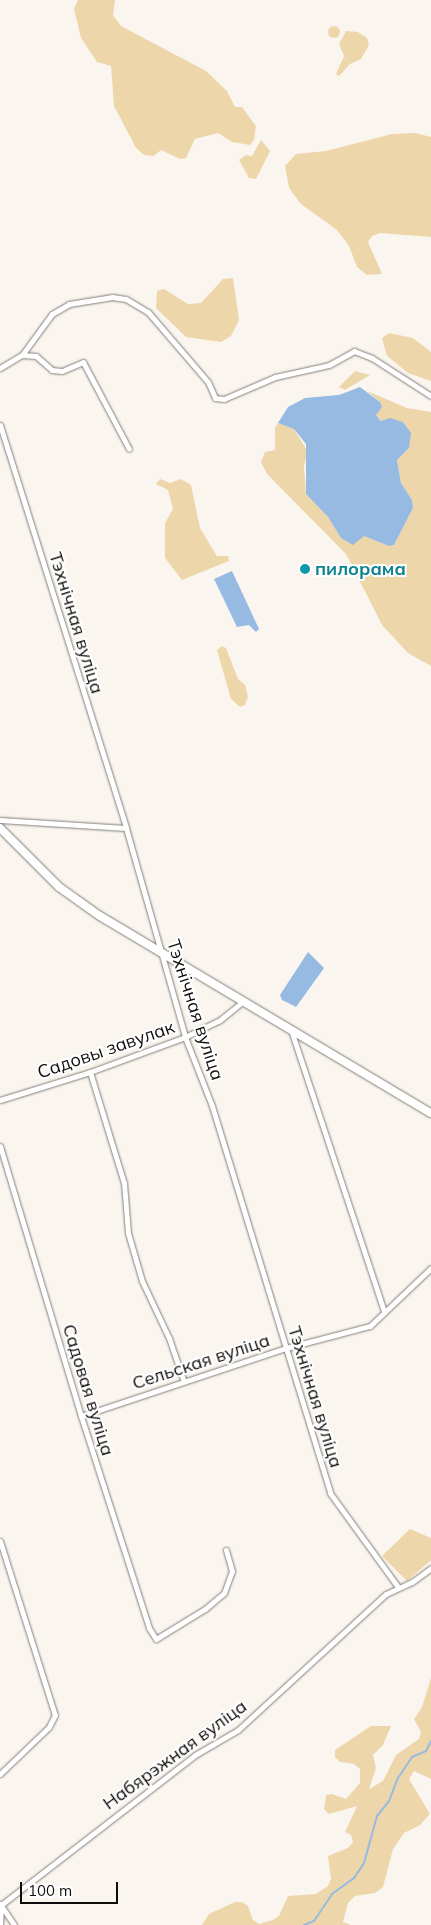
<!DOCTYPE html>
<meta charset="utf-8">
<style>
body{margin:0}
#map{position:relative;width:431px;height:1925px;overflow:hidden;background:#faf6ef;font-family:Mulish,sans-serif}
div>[style]{position:absolute}
.green>*{inset:0;background:#eed6ab}
.round{border-radius:50%}
.water>*{inset:0;background:#96bae2}
.stream>*{height:2px;margin:-1px;padding:0 1px;transform-origin:1px;border-radius:1px;background:#96bae2}
.roads{filter:drop-shadow(0 0 1px #827e78) drop-shadow(0 0 1px #827e78)}
.street>*{height:5px;margin:-2.5px;padding:0 2.5px;transform-origin:2.5px;border-radius:2.5px;background:#fff}
.secondary>*{height:8px;margin:-4px;padding:0 4px;transform-origin:4px;border-radius:4px;background:#fff}
.dots>*{width:14px;height:14px;translate:-50% -50%;box-sizing:border-box;border:2px solid #fff;border-radius:50%}
span{translate:-50% -50%;white-space:nowrap;text-align:center;line-height:1.15;-webkit-text-stroke:4px #fff;paint-order:stroke}
.culture-label{font-size:18px;color:#0d838f;font-weight:700}
.left{translate:0 -50%;text-align:left}
.street-label{font-size:18px;color:#0f0d0b}
.scale{position:absolute;left:20px;top:1882px;width:98px;height:22px;box-sizing:border-box;border:2px solid #0f0d0b;border-top:0;padding-left:6px;font-size:15px;line-height:18px;white-space:nowrap;color:#0f0d0b;-webkit-text-stroke:4px #fff;paint-order:stroke}
</style>
<div id="map">
<div class="green">
<i style="clip-path:polygon(78px 0,115px 0,113px 15px,121px 26px,206px 71px,227px 91px,235px 107px,242px 107px,256px 126px,254px 140px,250px 145px,232px 142px,218px 133px,195px 139px,186px 158px,180px 159px,161px 150px,154px 156px,144px 155px,136px 148px,114px 106px,111px 66px,97px 62px,81px 38px,74px 9px)"></i>
<i class="round" style="left:328px;top:26px;width:12px;height:12px"></i>
<i style="clip-path:polygon(346px 31px,358px 32px,367px 38px,369px 45px,361px 59px,350px 64px,339px 76px,336px 74px,344px 56px,339px 44px)"></i>
<i style="clip-path:polygon(415px 133px,431px 137px,431px 237px,380px 233px,372px 236px,368px 242px,382px 274px,367px 275px,357px 267px,349px 246px,337px 230px,301px 204px,289px 188px,285px 166px,296px 154px,326px 151px,392px 134px)"></i>
<i style="clip-path:polygon(261px 140px,270px 151px,256px 179px,249px 178px,239px 160px,246px 155px,252px 156px)"></i>
<i style="clip-path:polygon(233px 278px,239px 320px,231px 336px,221px 342px,186px 337px,156px 308px,157px 291px,164px 289px,188px 304px,201px 303px,223px 279px)"></i>
<i style="clip-path:polygon(389px 333px,413px 338px,431px 352px,431px 381px,408px 373px,387px 356px,382px 338px)"></i>
<i style="clip-path:polygon(355px 371px,370px 375px,345px 390px,339px 387px)"></i>
<i style="clip-path:polygon(367px 391px,407px 408px,431px 412px,431px 666px,408px 653px,382px 625px,346px 554px,267px 474px,261px 462px,265px 452px,275px 450px,275px 428px,278px 423px,294px 429px,308px 452px,304px 466px,306px 494px,328px 517px,341px 538px,364px 536px,389px 546px,394px 545px,413px 508px,412px 500px,401px 483px,397px 460px,409px 448px,376px 415px,380px 402px)"></i>
<i style="clip-path:polygon(160px 479px,170px 483px,181px 479px,191px 485px,200px 528px,217px 556px,228px 556px,229px 561px,182px 580px,165px 558px,165px 523px,173px 509px,168px 490px,156px 484px)"></i>
<i style="clip-path:polygon(222px 646px,226px 648px,238px 679px,245px 685px,248px 697px,245px 705px,240px 707px,231px 699px,217px 650px)"></i>
<i style="clip-path:polygon(410px 1529px,431px 1538px,431px 1560px,407px 1581px,382px 1556px)"></i>
<i style="clip-path:polygon(431px 1678px,431px 1779px,414px 1771px,409px 1779px,430px 1814px,420px 1825px,404px 1833px,393px 1849px,383px 1887px,375px 1893px,355px 1896px,348px 1903px,343px 1922px,351px 1925px,202px 1925px,209px 1914px,235px 1902px,242px 1902px,248px 1906px,253px 1920px,259px 1924px,273px 1920px,279px 1916px,288px 1896px,316px 1894px,328px 1886px,331px 1879px,328px 1856px,348px 1848px,353px 1842px,351px 1835px,345px 1832px,357px 1806px,329px 1814px,324px 1809px,326px 1795px,332px 1794px,346px 1799px,360px 1783px,360px 1769px,354px 1764px,340px 1762px,335px 1757px,335px 1750px,371px 1726px,391px 1726px,383px 1745px,373px 1755px,376px 1768px,369px 1789px,383px 1781px,396px 1755px,419px 1739px,421px 1732px,414px 1719px,422px 1707px)"></i>
</div>
<div class="water">
<i style="clip-path:polygon(360px 387px,380px 402px,382px 407px,376px 415px,381px 421px,390px 418px,403px 422px,411px 433px,409px 448px,397px 460px,401px 483px,412px 500px,413px 508px,394px 545px,389px 546px,364px 536px,353px 545px,341px 538px,328px 517px,306px 494px,306px 444px,294px 429px,278px 423px,288px 407px,305px 398px,339px 395px)"></i>
<i style="clip-path:polygon(232px 571px,259px 629px,256px 632px,249px 625px,237px 627px,214px 579px)"></i>
<i style="clip-path:polygon(308px 952px,324px 968px,296px 1007px,282px 1000px,280px 995px)"></i>
</div>
<div class="stream">
<i style="left:304px;top:1925px;width:11px;rotate:-22deg"></i>
<i style="left:314px;top:1921px;width:32px;rotate:-56deg"></i>
<i style="left:332px;top:1894px;width:27px;rotate:-36deg"></i>
<i style="left:354px;top:1878px;width:18px;rotate:-56deg"></i>
<i style="left:364px;top:1863px;width:49px;rotate:-74.5deg"></i>
<i style="left:377px;top:1816px;width:19px;rotate:-51deg"></i>
<i style="left:389px;top:1801px;width:25px;rotate:-69deg"></i>
<i style="left:398px;top:1778px;width:25px;rotate:-56deg"></i>
<i style="left:412px;top:1757px;width:15px;rotate:-23deg"></i>
<i style="left:426px;top:1751px;width:11px;rotate:-63deg"></i>
</div>
<div class="roads">
<div class="street">
<i style="left:22px;top:355px;width:14px;rotate:4deg"></i>
<i style="left:36px;top:356px;width:21px;rotate:41deg"></i>
<i style="left:52px;top:370px;width:10px;rotate:6deg"></i>
<i style="left:62px;top:371px;width:23px;rotate:-23deg"></i>
<i style="left:83px;top:362px;width:98px;rotate:62.1deg"></i>
<i style="left:0;top:368px;width:26px;rotate:-31deg"></i>
<i style="left:22px;top:355px;width:51px;rotate:-53.8deg"></i>
<i style="left:52px;top:314px;width:20px;rotate:-30deg"></i>
<i style="left:69px;top:304px;width:44px;rotate:-9.2deg"></i>
<i style="left:112px;top:297px;width:14px;rotate:8deg"></i>
<i style="left:126px;top:299px;width:26px;rotate:31deg"></i>
<i style="left:148px;top:312px;width:92px;rotate:49.4deg"></i>
<i style="left:208px;top:382px;width:17px;rotate:66deg"></i>
<i style="left:215px;top:398px;width:9px;rotate:6deg"></i>
<i style="left:224px;top:399px;width:56px;rotate:-23.3deg"></i>
<i style="left:275px;top:377px;width:55px;rotate:-12.5deg"></i>
<i style="left:329px;top:365px;width:29px;rotate:-29deg"></i>
<i style="left:354px;top:351px;width:19px;rotate:21deg"></i>
<i style="left:372px;top:358px;width:70px;rotate:32.8deg"></i>
<i style="left:0;top:425px;width:422px;rotate:72.6deg"></i>
<i style="left:126px;top:828px;width:217px;rotate:74.2deg"></i>
<i style="left:185px;top:1037px;width:74px;rotate:68.6deg"></i>
<i style="left:212px;top:1106px;width:405px;rotate:73deg"></i>
<i style="left:330px;top:1493px;width:116px;rotate:54.1deg"></i>
<i style="left:0;top:820px;width:126px;rotate:3.6deg"></i>
<i style="left:291px;top:1030px;width:297px;rotate:71.7deg"></i>
<i style="left:90px;top:1072px;width:116px;rotate:73deg"></i>
<i style="left:124px;top:1183px;width:50px;rotate:85.4deg"></i>
<i style="left:128px;top:1233px;width:50px;rotate:73.7deg"></i>
<i style="left:142px;top:1281px;width:63px;rotate:64.7deg"></i>
<i style="left:169px;top:1338px;width:46px;rotate:71.2deg"></i>
<i style="left:0;top:1100px;width:94px;rotate:-17.3deg"></i>
<i style="left:90px;top:1072px;width:101px;rotate:-20.2deg"></i>
<i style="left:185px;top:1037px;width:39px;rotate:-26deg"></i>
<i style="left:220px;top:1020px;width:28px;rotate:-39deg"></i>
<i style="left:0;top:1146px;width:282px;rotate:73.3deg"></i>
<i style="left:81px;top:1416px;width:223px;rotate:72.2deg"></i>
<i style="left:149px;top:1628px;width:13px;rotate:58deg"></i>
<i style="left:156px;top:1639px;width:57px;rotate:-31.5deg"></i>
<i style="left:205px;top:1609px;width:25px;rotate:-40deg"></i>
<i style="left:224px;top:1593px;width:23px;rotate:-70deg"></i>
<i style="left:232px;top:1571px;width:22px;rotate:-106deg"></i>
<i style="left:81px;top:1416px;width:216px;rotate:-18.4deg"></i>
<i style="left:286px;top:1348px;width:87px;rotate:-14.7deg"></i>
<i style="left:370px;top:1326px;width:84px;rotate:-43.6deg"></i>
<i style="left:0;top:1541px;width:182px;rotate:72.5deg"></i>
<i style="left:55px;top:1715px;width:13px;rotate:117deg"></i>
<i style="left:49px;top:1727px;width:68px;rotate:136.2deg"></i>
<i style="left:0;top:1904px;width:25px;rotate:56deg"></i>
<i style="left:1px;top:1905px;width:245px;rotate:-37.7deg"></i>
<i style="left:195px;top:1755px;width:50px;rotate:-30.2deg"></i>
<i style="left:238px;top:1730px;width:201px;rotate:-42.6deg"></i>
<i style="left:386px;top:1594px;width:29px;rotate:-25deg"></i>
<i style="left:412px;top:1582px;width:24px;rotate:-36deg"></i>
<i style="left:0;top:1925px;width:19px;rotate:-87deg"></i>
</div>
<div class="secondary">
<i style="left:0;top:828px;width:83px;rotate:45deg"></i>
<i style="left:59px;top:887px;width:50px;rotate:35.3deg"></i>
<i style="left:100px;top:916px;width:385px;rotate:30.8deg"></i>
</div>
</div>
<div class="dots">
<i style="left:305px;top:569px;background:#0f9aa8"></i>
</div>
<div class="culture-label">
<span class="left" style="left:315px;top:569px">пилорама</span>
</div>
<div class="street-label">
<span style="left:76px;top:623px;rotate:73deg">Тэхнічная вуліца</span>
<span style="left:195px;top:1010px;rotate:72deg">Тэхнічная вуліца</span>
<span style="left:106px;top:1050px;rotate:-19deg">Садовы завулак</span>
<span style="left:201px;top:1362px;rotate:-18deg">Сельская вуліца</span>
<span style="left:88px;top:1390px;rotate:73deg">Садовая вуліца</span>
<span style="left:315px;top:1397px;rotate:73deg">Тэхнічная вуліца</span>
<span style="left:175px;top:1755px;rotate:-36deg">Набярэжная вуліца</span>
</div>
<div class="scale">100 m</div>
</div>
